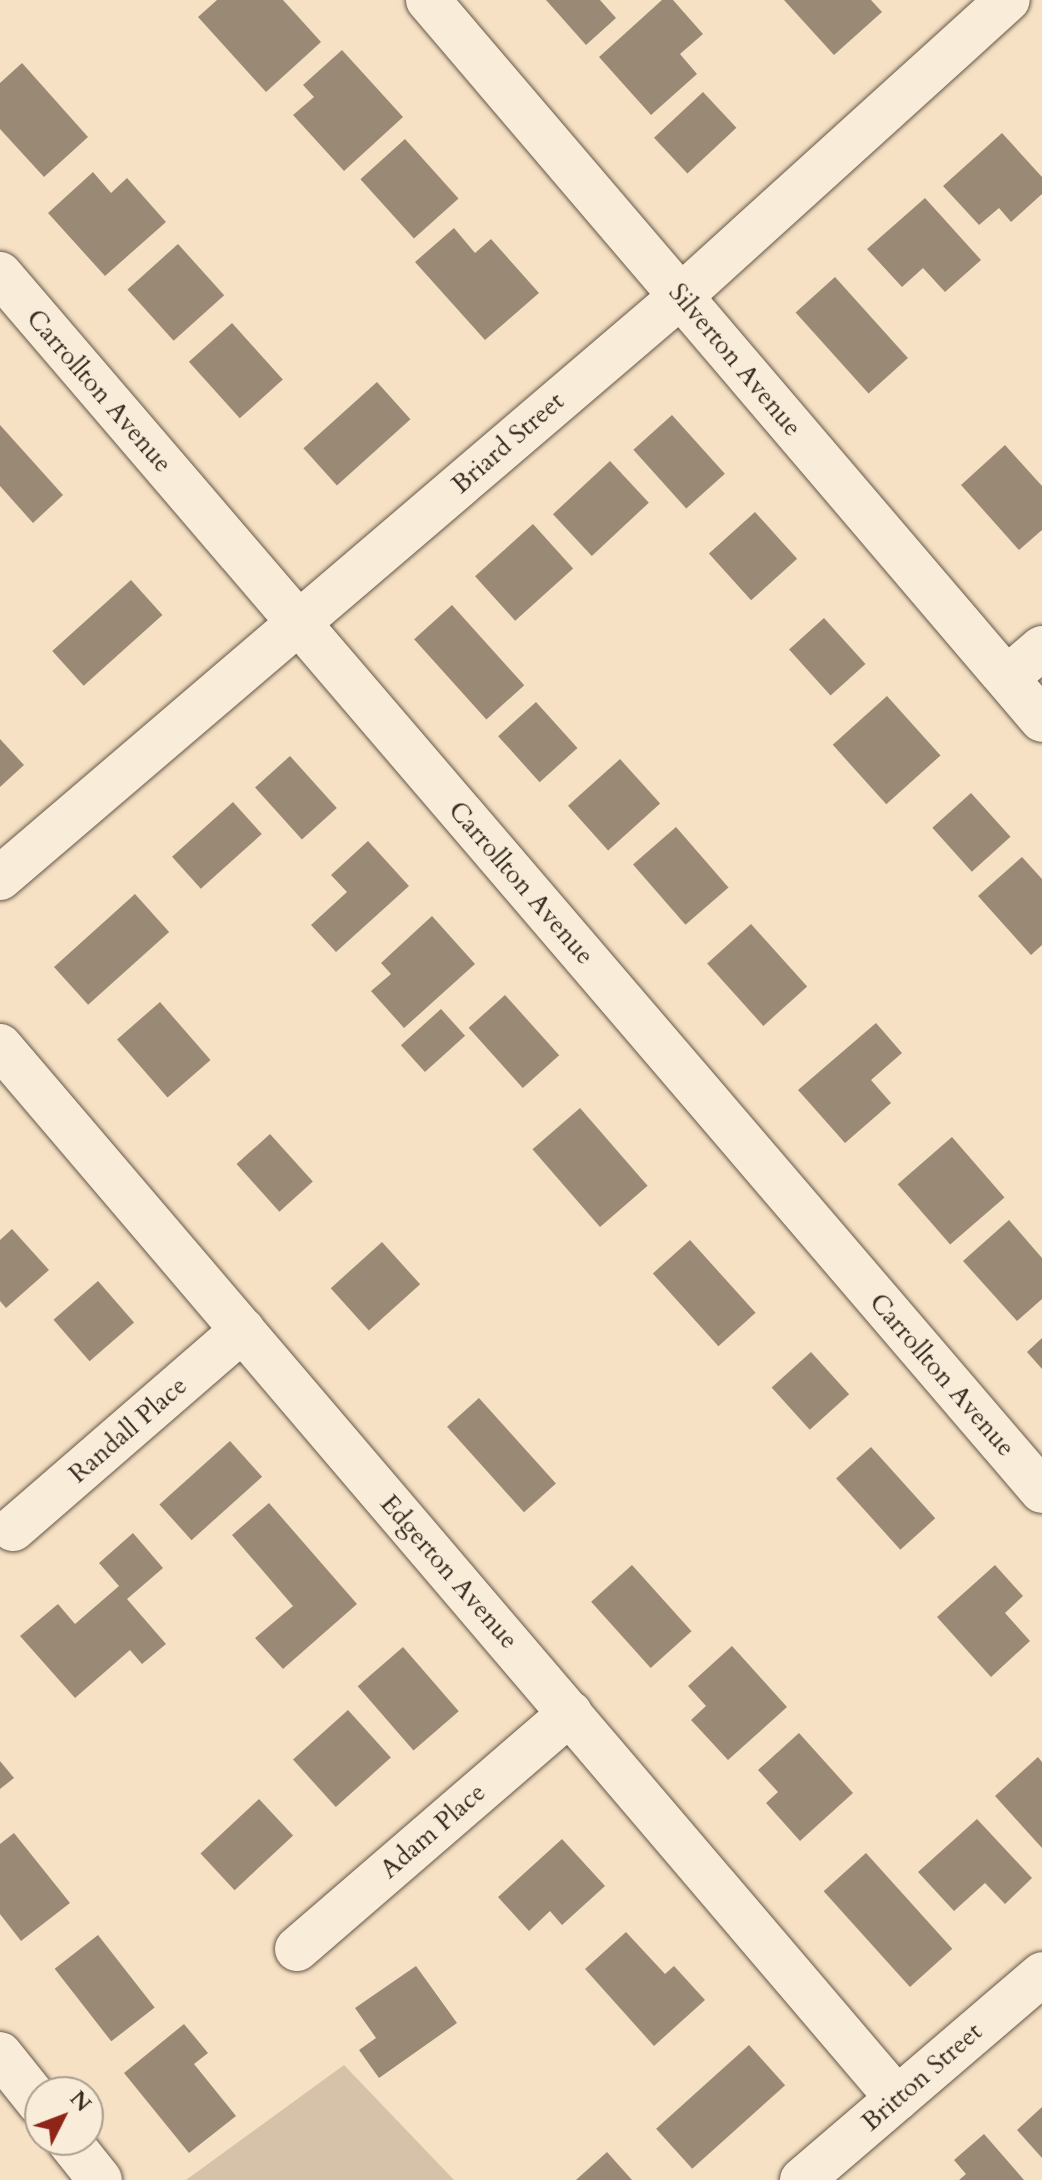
<!DOCTYPE html>
<style>
body{margin:0}
#map{position:relative;width:1042px;height:2180px;overflow:hidden;background:#f6e1c4;font-family:Cardo,serif}
div>[style]{position:absolute}
.green>*{inset:0;background:#d5c2a8}
.building>*{inset:0;background:#9a8a75;transform-origin:0 0}
.roads{filter:drop-shadow(0 0 2px #665849) drop-shadow(0 0 2px #665849)}
.minor>*{height:44px;margin:-22px;padding:0 22px;transform-origin:22px;border-radius:22px;background:#f9ecd9}
span{translate:-50% -50%;white-space:nowrap;text-align:center;line-height:1.15;-webkit-text-stroke:8px #f9ecd9;paint-order:stroke}
.street-label{font-size:26px;color:#362b20}
.north{position:absolute;left:24px;top:2076px;width:80px;height:80px;box-sizing:border-box;background:#f9ecd9;border:2px solid #ab9f8f;border-radius:50%;rotate:48deg;font-size:22px;font-weight:700;line-height:32px;text-align:center;color:#362b20}
.north::after{content:'';display:block;margin:auto;width:28px;height:36px;background:#8f2418;clip-path:polygon(50% 0,100% 100%,50% 72%,0 100%)}
</style>
<div id="map">
<div class="green">
<i style="clip-path:polygon(344px 2065px,454px 2180px,186px 2180px)"></i>
</div>
<div class="building">
<i style="clip-path:polygon(217px 0,283px 0,321px 42px,266px 92px,198px 17px)"></i>
<i style="clip-path:polygon(546px 0,600px 0,616px 18px,586px 45px)"></i>
<i style="clip-path:polygon(662px 0,673px 0,703px 34px,680px 54px,697px 74px,651px 115px,599px 57px)"></i>
<i style="clip-path:polygon(784px 0,871px 0,882px 12px,834px 55px)"></i>
<i style="clip-path:polygon(342px 50px,403px 117px,344px 171px,293px 115px,314px 97px,303px 85px)"></i>
<i style="clip-path:polygon(22px 63px,88px 137px,44px 177px,0 129px,0 83px)"></i>
<i style="left:703px;top:92px;width:49px;height:67px;rotate:47deg"></i>
<i style="clip-path:polygon(1002px 133px,1042px 177px,1042px 194px,1011px 222px,999px 208px,979px 225px,943px 186px)"></i>
<i style="left:405px;top:139px;width:80px;height:60px;rotate:48deg"></i>
<i style="clip-path:polygon(93px 172px,111px 193px,127px 178px,166px 222px,105px 276px,48px 213px)"></i>
<i style="clip-path:polygon(925px 198px,981px 260px,945px 292px,923px 268px,902px 287px,867px 249px)"></i>
<i style="clip-path:polygon(454px 228px,475px 253px,491px 239px,539px 293px,485px 340px,415px 262px)"></i>
<i style="left:178px;top:244px;width:69px;height:68px;rotate:48deg"></i>
<i style="left:835px;top:277px;width:109px;height:53px;rotate:48deg"></i>
<i style="left:232px;top:323px;width:76px;height:58px;rotate:48deg"></i>
<i style="left:377px;top:382px;width:50px;height:99px;rotate:48deg"></i>
<i style="left:672px;top:415px;width:79px;height:52px;rotate:48deg"></i>
<i style="clip-path:polygon(0 425px,63px 495px,33px 523px,0 486px)"></i>
<i style="clip-path:polygon(1005px 445px,1042px 486px,1042px 530px,1019px 550px,961px 485px)"></i>
<i style="left:610px;top:461px;width:57px;height:78px;rotate:47deg"></i>
<i style="left:755px;top:512px;width:63px;height:62px;rotate:48deg"></i>
<i style="left:533px;top:524px;width:60px;height:78px;rotate:48deg"></i>
<i style="left:131px;top:580px;width:47px;height:106px;rotate:48deg"></i>
<i style="left:452px;top:605px;width:108px;height:51px;rotate:48deg"></i>
<i style="left:824px;top:618px;width:62px;height:47px;rotate:48deg"></i>
<i style="left:887px;top:696px;width:80px;height:73px;rotate:48deg"></i>
<i style="left:536px;top:702px;width:62px;height:51px;rotate:48deg"></i>
<i style="clip-path:polygon(0 739px,24px 765px,0 787px)"></i>
<i style="left:290px;top:756px;width:70px;height:47px;rotate:48deg"></i>
<i style="left:620px;top:759px;width:60px;height:70px;rotate:48deg"></i>
<i style="left:971px;top:793px;width:59px;height:52px;rotate:48deg"></i>
<i style="left:233px;top:802px;width:43px;height:82px;rotate:48deg"></i>
<i style="left:676px;top:827px;width:80px;height:57px;rotate:49deg"></i>
<i style="clip-path:polygon(368px 841px,409px 886px,336px 952px,311px 925px,347px 892px,331px 875px)"></i>
<i style="clip-path:polygon(1022px 857px,1042px 879px,1042px 945px,1031px 955px,978px 896px)"></i>
<i style="left:135px;top:894px;width:51px;height:109px;rotate:48deg"></i>
<i style="clip-path:polygon(432px 916px,475px 964px,404px 1028px,371px 991px,391px 974px,381px 963px)"></i>
<i style="left:751px;top:924px;width:84px;height:59px;rotate:48deg"></i>
<i style="left:505px;top:995px;width:81px;height:49px;rotate:48deg"></i>
<i style="left:160px;top:1002px;width:77px;height:57px;rotate:49deg"></i>
<i style="left:441px;top:1009px;width:36px;height:54px;rotate:48deg"></i>
<i style="clip-path:polygon(876px 1023px,902px 1053px,871px 1080px,891px 1103px,845px 1143px,798px 1090px)"></i>
<i style="left:580px;top:1108px;width:103px;height:63px;rotate:49deg"></i>
<i style="left:270px;top:1134px;width:64px;height:45px;rotate:48deg"></i>
<i style="left:952px;top:1137px;width:80px;height:72px;rotate:49deg"></i>
<i style="clip-path:polygon(1009px 1220px,1042px 1258px,1042px 1299px,1017px 1321px,963px 1261px)"></i>
<i style="clip-path:polygon(12px 1229px,49px 1270px,6px 1308px,0 1301px,0 1240px)"></i>
<i style="left:690px;top:1240px;width:98px;height:50px;rotate:48deg"></i>
<i style="left:382px;top:1242px;width:57px;height:69px;rotate:48deg"></i>
<i style="left:98px;top:1281px;width:55px;height:59px;rotate:49deg"></i>
<i style="clip-path:polygon(1042px 1338px,1042px 1369px,1027px 1352px)"></i>
<i style="left:811px;top:1352px;width:57px;height:53px;rotate:48deg"></i>
<i style="left:479px;top:1398px;width:115px;height:43px;rotate:48deg"></i>
<i style="left:230px;top:1441px;width:48px;height:95px;rotate:48deg"></i>
<i style="left:871px;top:1447px;width:96px;height:47px;rotate:48deg"></i>
<i style="clip-path:polygon(269px 1503px,357px 1604px,283px 1669px,255px 1638px,293px 1606px,232px 1535px)"></i>
<i style="clip-path:polygon(133px 1533px,163px 1568px,127px 1599px,166px 1644px,142px 1664px,130px 1650px,75px 1698px,20px 1636px,58px 1604px,75px 1624px,119px 1586px,99px 1563px)"></i>
<i style="left:632px;top:1565px;width:89px;height:55px;rotate:48deg"></i>
<i style="clip-path:polygon(995px 1565px,1023px 1596px,1005px 1613px,1030px 1641px,991px 1677px,937px 1617px)"></i>
<i style="clip-path:polygon(732px 1646px,787px 1707px,728px 1760px,691px 1720px,706px 1706px,688px 1686px)"></i>
<i style="left:403px;top:1647px;width:85px;height:60px;rotate:49deg"></i>
<i style="left:348px;top:1710px;width:64px;height:74px;rotate:48deg"></i>
<i style="clip-path:polygon(799px 1733px,853px 1793px,800px 1841px,766px 1803px,778px 1792px,758px 1770px)"></i>
<i style="clip-path:polygon(1038px 1757px,1042px 1762px,1042px 1848px,995px 1796px)"></i>
<i style="clip-path:polygon(0 1761px,14px 1778px,0 1789px)"></i>
<i style="left:259px;top:1799px;width:50px;height:80px;rotate:47deg"></i>
<i style="clip-path:polygon(977px 1819px,1032px 1878px,1005px 1904px,985px 1883px,954px 1911px,918px 1872px)"></i>
<i style="clip-path:polygon(14px 1833px,70px 1903px,21px 1941px,0 1914px,0 1844px)"></i>
<i style="clip-path:polygon(562px 1839px,605px 1886px,562px 1925px,550px 1911px,529px 1931px,498px 1897px)"></i>
<i style="left:866px;top:1853px;width:129px;height:57px;rotate:48deg"></i>
<i style="clip-path:polygon(626px 1932px,665px 1974px,674px 1966px,705px 2000px,654px 2046px,585px 1969px)"></i>
<i style="left:98px;top:1935px;width:92px;height:55px;rotate:52deg"></i>
<i style="clip-path:polygon(416px 1966px,457px 2023px,379px 2078px,359px 2050px,376px 2038px,355px 2008px)"></i>
<i style="clip-path:polygon(184px 2024px,208px 2053px,194px 2064px,236px 2116px,189px 2153px,124px 2073px)"></i>
<i style="left:749px;top:2045px;width:54px;height:125px;rotate:48deg"></i>
<i style="clip-path:polygon(1042px 2107px,1042px 2158px,1017px 2130px)"></i>
<i style="clip-path:polygon(984px 2134px,1024px 2180px,959px 2180px,966px 2174px,954px 2160px)"></i>
<i style="clip-path:polygon(607px 2152px,632px 2180px,576px 2180px)"></i>
</div>
<div class="roads">
<div class="minor">
<i style="left:428px;top:0;width:946px;rotate:49.54deg"></i>
<i style="left:0;top:274px;width:1602px;rotate:49.43deg"></i>
<i style="left:1007px;top:678px;width:46px;rotate:-40.6deg"></i>
<i style="left:0;top:878px;width:896px;rotate:-40.52deg"></i>
<i style="left:681px;top:296px;width:441px;rotate:-42.2deg"></i>
<i style="left:0;top:1046px;width:1383px;rotate:49.55deg"></i>
<i style="left:13px;top:1529px;width:304px;rotate:-40.9deg"></i>
<i style="left:297px;top:1949px;width:361px;rotate:-40.8deg"></i>
<i style="left:0;top:2054px;width:64px;rotate:51.3deg"></i>
<i style="left:68px;top:2140px;width:51px;rotate:51.3deg"></i>
<i style="left:802px;top:2180px;width:316px;rotate:-40.6deg"></i>
</div>
</div>
<div class="street-label">
<span style="left:735px;top:360px;rotate:50deg">Silverton Avenue</span>
<span style="left:99px;top:391px;rotate:49deg">Carrollton Avenue</span>
<span style="left:508px;top:443px;rotate:-41deg">Briard Street</span>
<span style="left:521px;top:883px;rotate:49deg">Carrollton Avenue</span>
<span style="left:942px;top:1375px;rotate:49deg">Carrollton Avenue</span>
<span style="left:128px;top:1430px;rotate:-41deg">Randall Place</span>
<span style="left:449px;top:1572px;rotate:49deg">Edgerton Avenue</span>
<span style="left:433px;top:1831px;rotate:-41deg">Adam Place</span>
<span style="left:922px;top:2077px;rotate:-41deg">Britton Street</span>
</div>
<div class="north">N</div>
</div>
